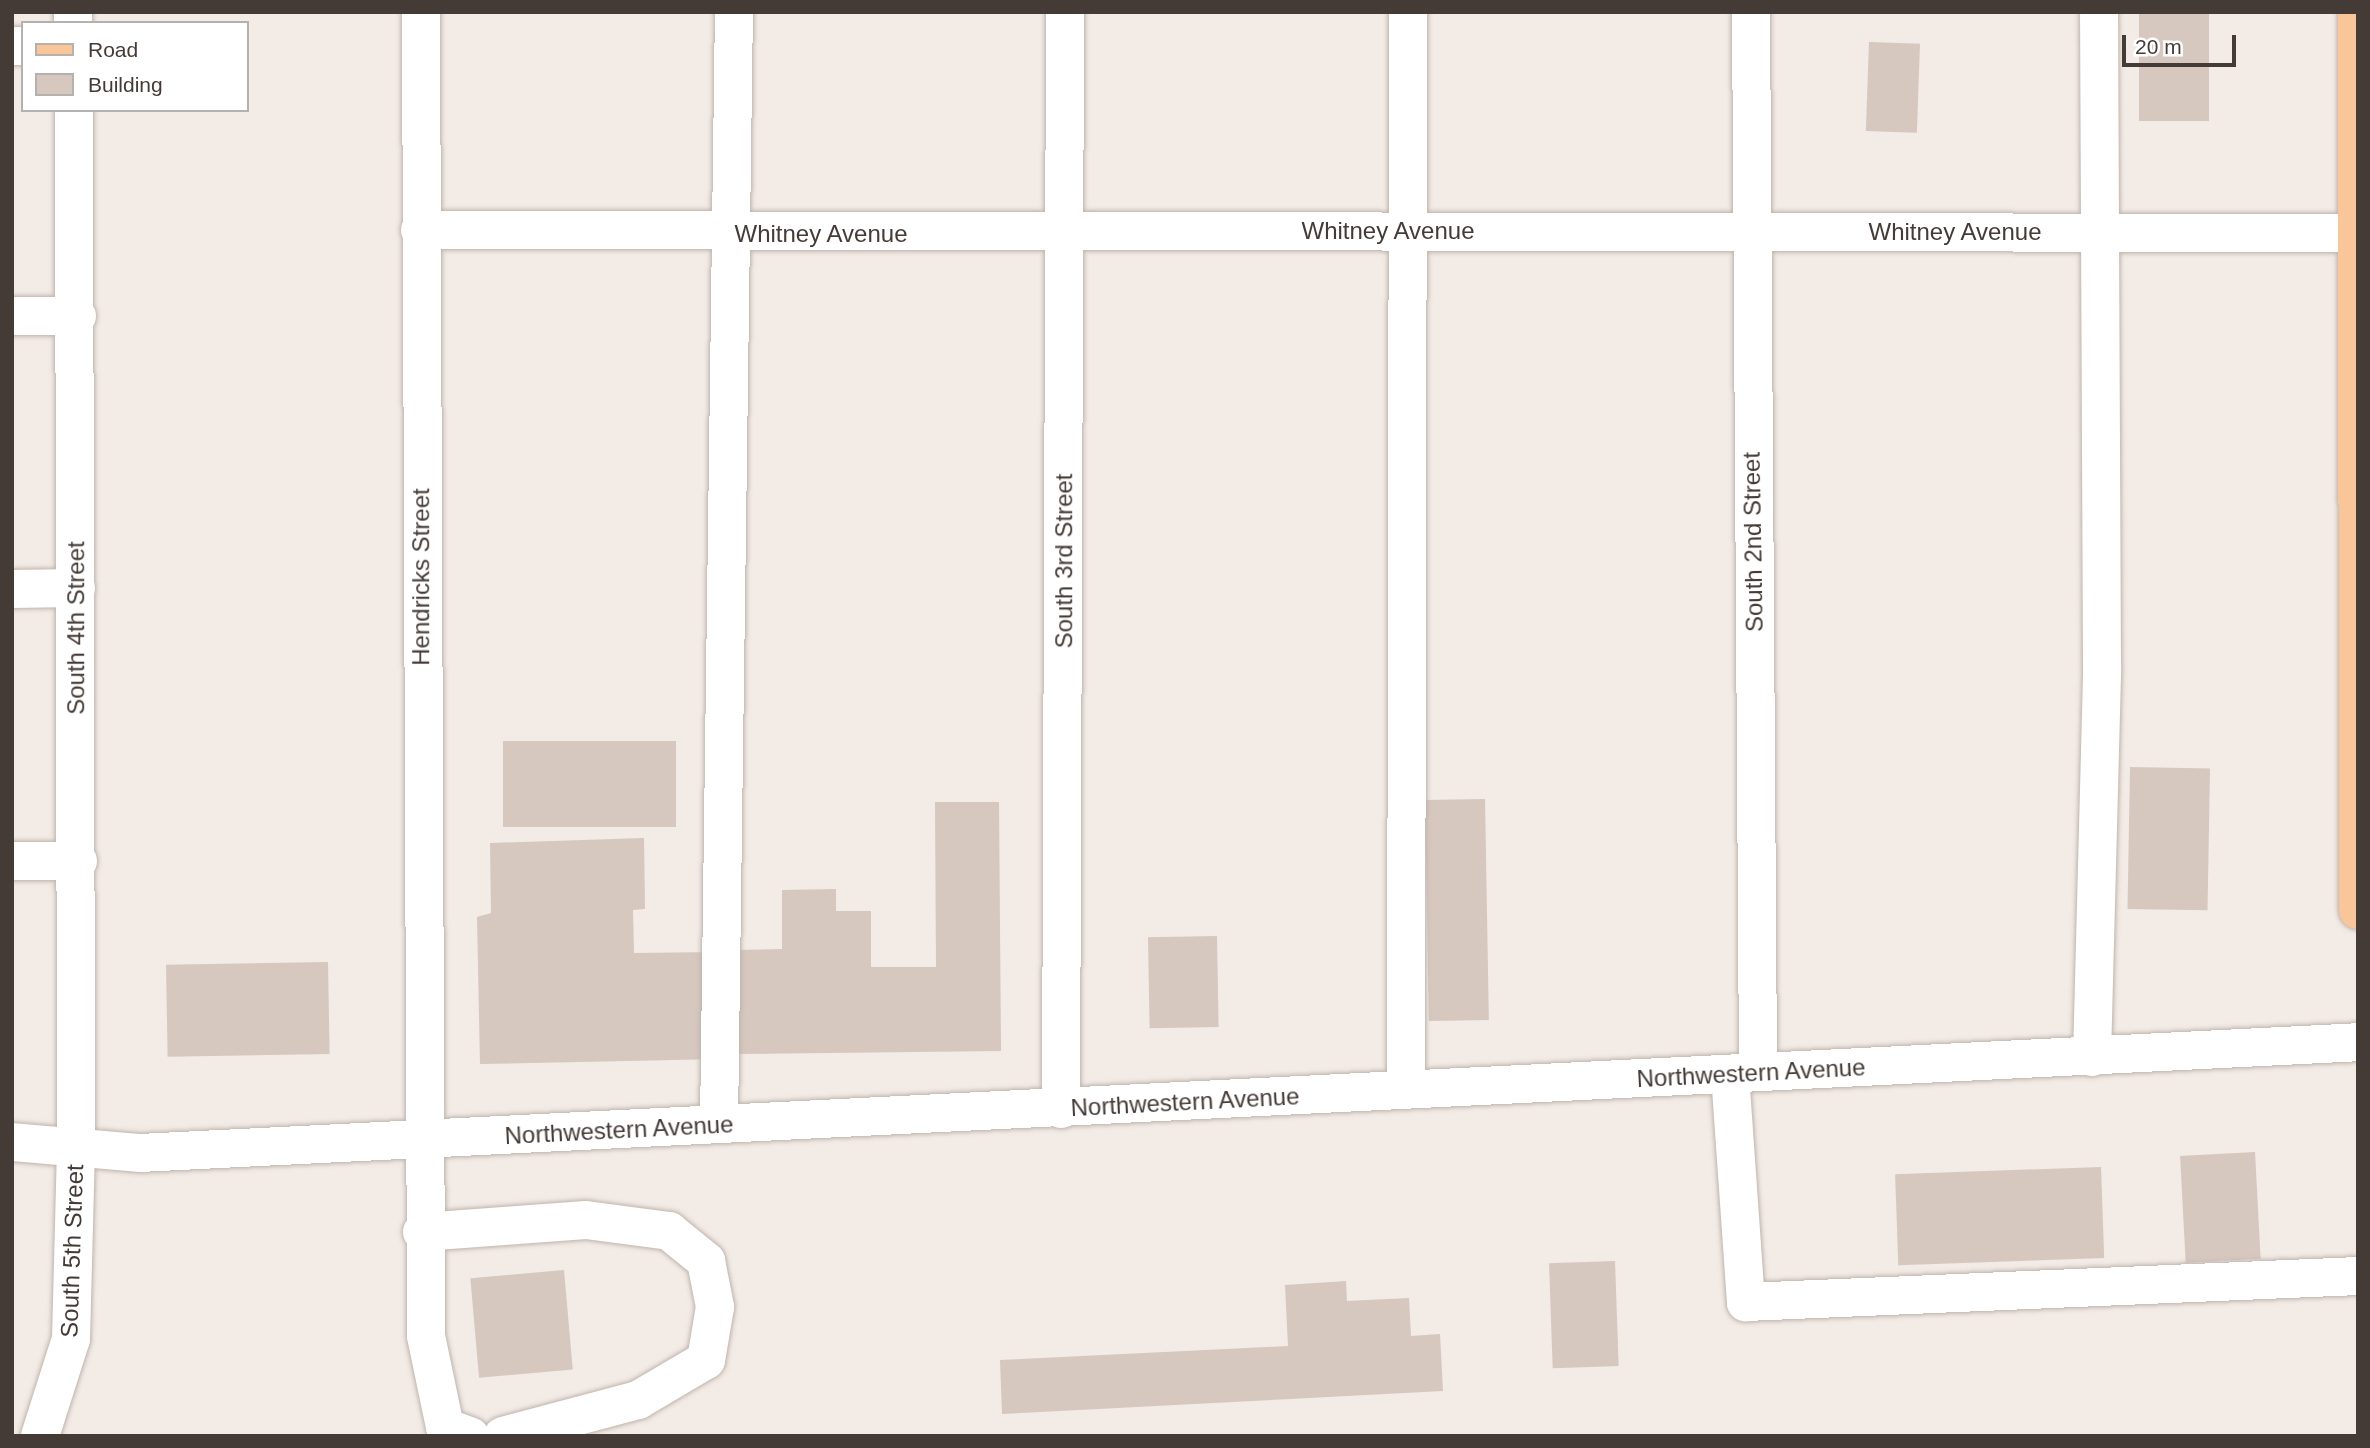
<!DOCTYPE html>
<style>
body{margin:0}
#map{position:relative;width:2370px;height:1448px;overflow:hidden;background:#f2ebe6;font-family:Arial,sans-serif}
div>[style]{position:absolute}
.building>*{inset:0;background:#d6c7bf;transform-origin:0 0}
.roads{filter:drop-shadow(0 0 2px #c0b4ac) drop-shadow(0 0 2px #c0b4ac)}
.minor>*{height:38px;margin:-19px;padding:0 19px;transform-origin:19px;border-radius:19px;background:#fff}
.major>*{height:38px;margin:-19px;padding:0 19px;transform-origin:19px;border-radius:19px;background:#f8c699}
span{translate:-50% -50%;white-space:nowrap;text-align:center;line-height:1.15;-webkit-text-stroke:5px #fff;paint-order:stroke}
.street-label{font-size:24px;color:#443b36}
.frame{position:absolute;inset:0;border:14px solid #443b36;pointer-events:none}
.legend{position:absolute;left:21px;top:21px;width:228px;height:91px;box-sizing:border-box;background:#fff;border:2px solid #b4b1af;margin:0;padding:9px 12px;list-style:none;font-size:21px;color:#443b36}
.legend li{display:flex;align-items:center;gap:14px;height:35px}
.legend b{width:35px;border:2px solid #b4b1af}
.scale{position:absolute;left:2122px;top:35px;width:114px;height:32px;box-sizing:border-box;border:4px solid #443b36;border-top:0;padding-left:9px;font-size:21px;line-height:24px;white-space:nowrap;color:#443b36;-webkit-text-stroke:5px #fff;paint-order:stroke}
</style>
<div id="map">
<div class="building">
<i style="left:2139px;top:12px;width:70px;height:109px"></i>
<i style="left:1869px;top:42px;width:51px;height:89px;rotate:2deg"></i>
<i style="left:503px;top:741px;width:173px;height:86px"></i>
<i style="left:2130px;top:767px;width:80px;height:142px;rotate:1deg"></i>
<i style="left:1485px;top:799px;width:221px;height:60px;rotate:89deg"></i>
<i style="clip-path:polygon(935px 802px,999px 802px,1001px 1051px,735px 1054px,734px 950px,782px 949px,782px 890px,836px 889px,836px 911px,871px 911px,871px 967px,936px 967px)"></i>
<i style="clip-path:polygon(644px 838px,645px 909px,633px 910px,634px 953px,718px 952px,720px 1059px,480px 1064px,477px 917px,491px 913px,490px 843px)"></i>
<i style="left:1217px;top:936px;width:91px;height:69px;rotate:89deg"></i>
<i style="left:328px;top:962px;width:92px;height:162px;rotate:89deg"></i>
<i style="left:2255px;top:1152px;width:107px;height:75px;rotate:87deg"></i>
<i style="left:2101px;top:1167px;width:91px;height:206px;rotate:88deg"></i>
<i style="left:1615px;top:1261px;width:105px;height:66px;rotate:88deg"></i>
<i style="left:564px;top:1270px;width:100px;height:94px;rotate:85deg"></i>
<i style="clip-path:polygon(1346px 1281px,1347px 1301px,1409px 1298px,1411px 1336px,1440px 1334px,1443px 1391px,1002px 1414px,1000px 1360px,1288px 1346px,1285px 1285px)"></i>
</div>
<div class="roads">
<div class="minor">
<i style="left:421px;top:12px;width:1324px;rotate:89.78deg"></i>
<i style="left:426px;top:1336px;width:93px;rotate:78.2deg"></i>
<i style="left:445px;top:1427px;width:27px;rotate:20deg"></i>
<i style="left:1751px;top:12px;width:1060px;rotate:89.62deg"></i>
<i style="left:73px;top:23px;width:11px;rotate:-90deg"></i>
<i style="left:12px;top:46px;width:11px"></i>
<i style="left:420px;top:230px;width:1938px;rotate:0.09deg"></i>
<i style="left:12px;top:316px;width:65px"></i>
<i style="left:12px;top:589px;width:64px;rotate:-0.9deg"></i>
<i style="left:12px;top:861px;width:66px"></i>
<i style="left:2092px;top:1057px;width:391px;rotate:-88.5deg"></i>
<i style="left:2102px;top:666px;width:654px;rotate:-90.26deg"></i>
<i style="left:1730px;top:1074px;width:229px;rotate:86deg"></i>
<i style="left:1746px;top:1302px;width:613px;rotate:-2.43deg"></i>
<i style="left:1406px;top:1090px;width:1078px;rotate:-89.89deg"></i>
<i style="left:1061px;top:1109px;width:1097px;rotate:-89.79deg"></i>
<i style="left:719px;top:1124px;width:1112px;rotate:-89.23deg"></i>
<i style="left:12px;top:1142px;width:128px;rotate:4.9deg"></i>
<i style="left:140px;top:1153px;width:2221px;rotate:-2.86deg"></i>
<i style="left:422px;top:1232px;width:164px;rotate:-4.2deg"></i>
<i style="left:586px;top:1220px;width:84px;rotate:7.5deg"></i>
<i style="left:669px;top:1231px;width:48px;rotate:39deg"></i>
<i style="left:706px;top:1261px;width:47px;rotate:78.9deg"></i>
<i style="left:715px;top:1307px;width:54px;rotate:99.6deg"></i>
<i style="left:706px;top:1360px;width:79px;rotate:149.5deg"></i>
<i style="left:638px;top:1400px;width:140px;rotate:165.1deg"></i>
<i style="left:40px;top:1436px;width:102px;rotate:-72.3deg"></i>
<i style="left:71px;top:1339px;width:192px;rotate:-88.5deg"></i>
<i style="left:76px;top:1147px;width:1037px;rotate:-90.11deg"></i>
</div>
<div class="major">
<i style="left:2357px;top:12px;width:898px;rotate:89.94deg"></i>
</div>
</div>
<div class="street-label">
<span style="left:1388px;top:231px">Whitney Avenue</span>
<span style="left:1955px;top:232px">Whitney Avenue</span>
<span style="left:821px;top:234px">Whitney Avenue</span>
<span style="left:1753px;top:542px;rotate:-91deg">South 2nd Street</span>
<span style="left:1064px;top:561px;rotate:-90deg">South 3rd Street</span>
<span style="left:421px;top:577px;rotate:-90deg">Hendricks Street</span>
<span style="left:76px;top:628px;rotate:-90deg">South 4th Street</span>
<span style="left:1751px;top:1073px;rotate:-3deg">Northwestern Avenue</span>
<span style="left:1185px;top:1102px;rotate:-3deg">Northwestern Avenue</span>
<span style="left:619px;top:1130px;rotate:-3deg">Northwestern Avenue</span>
<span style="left:72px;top:1251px;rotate:-88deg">South 5th Street</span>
</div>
<div class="frame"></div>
<ul class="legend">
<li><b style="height:9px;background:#f8c699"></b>Road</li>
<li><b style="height:19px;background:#d6c7bf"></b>Building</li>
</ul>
<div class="scale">20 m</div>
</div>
